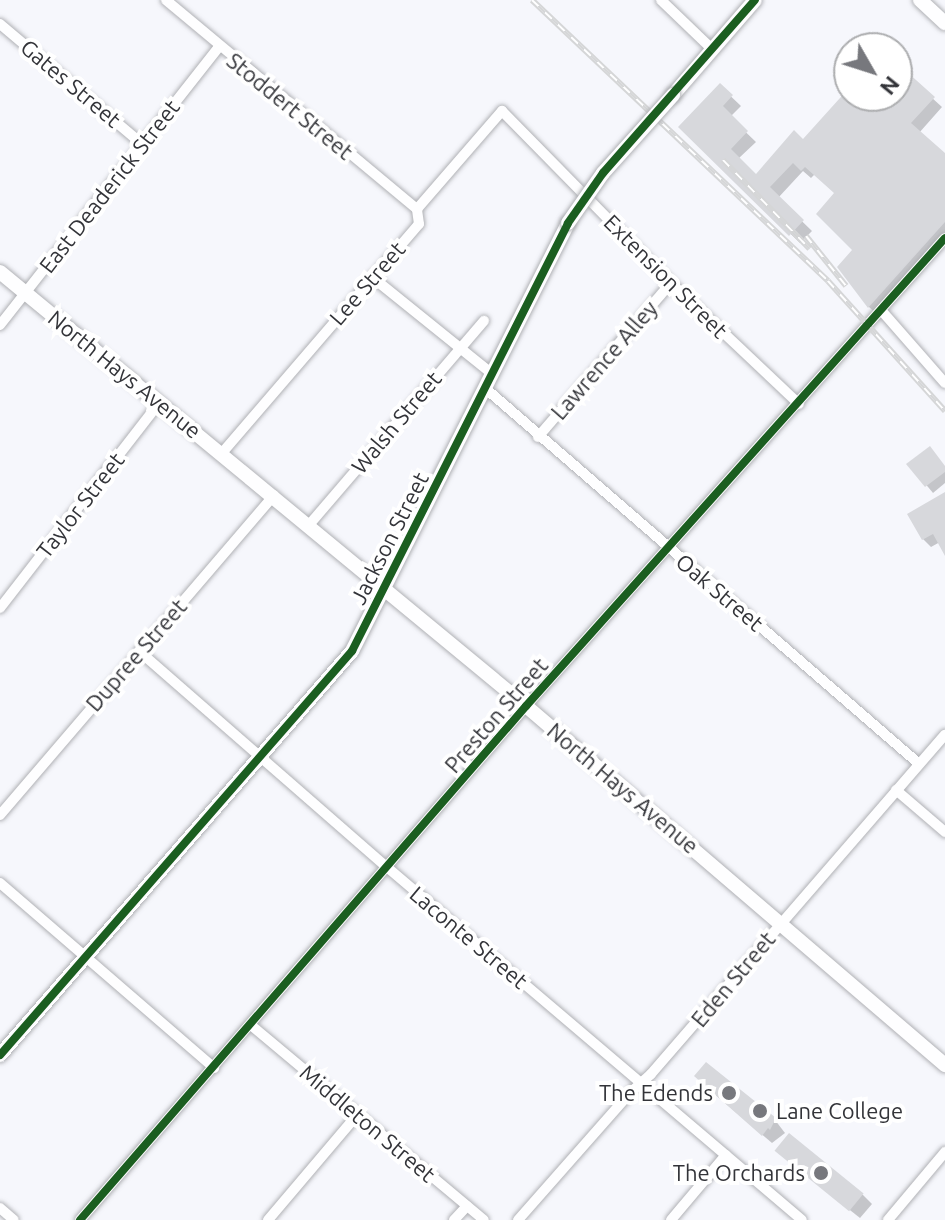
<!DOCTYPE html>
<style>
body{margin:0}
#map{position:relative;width:945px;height:1220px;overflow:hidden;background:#f6f7fc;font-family:Ubuntu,sans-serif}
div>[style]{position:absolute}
.shadow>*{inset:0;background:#0003}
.building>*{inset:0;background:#d7d8dc;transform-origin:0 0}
.roads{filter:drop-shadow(0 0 2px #b0b1b5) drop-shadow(0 0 2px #b0b1b5)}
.street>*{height:10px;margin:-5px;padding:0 5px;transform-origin:5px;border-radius:5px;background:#fefeff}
.secondary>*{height:14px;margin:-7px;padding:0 7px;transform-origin:7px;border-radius:7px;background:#fefeff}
.rail>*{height:6px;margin-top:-3px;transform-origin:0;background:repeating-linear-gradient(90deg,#fff 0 9px,#d5d6d7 0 18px);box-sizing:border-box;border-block:2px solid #d5d6d7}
.bridges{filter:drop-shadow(0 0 2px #b0b1b5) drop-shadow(0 0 2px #b0b1b5)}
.secondary-bridge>*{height:14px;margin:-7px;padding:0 7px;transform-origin:7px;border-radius:7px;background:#fefeff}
.cycleway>*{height:8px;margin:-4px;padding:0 4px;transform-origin:4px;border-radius:4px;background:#1b5e20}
.dots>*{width:22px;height:22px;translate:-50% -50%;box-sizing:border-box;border:4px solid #fff;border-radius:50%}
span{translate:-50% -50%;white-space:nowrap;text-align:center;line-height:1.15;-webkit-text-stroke:8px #fff;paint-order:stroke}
.street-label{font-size:22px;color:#333439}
.poi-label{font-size:22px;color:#333439}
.right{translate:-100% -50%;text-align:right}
.left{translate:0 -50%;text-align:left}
.north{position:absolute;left:833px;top:32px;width:80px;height:80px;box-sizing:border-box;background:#fff;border:2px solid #adaeb0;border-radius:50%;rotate:129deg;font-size:22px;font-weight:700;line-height:32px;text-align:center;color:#333439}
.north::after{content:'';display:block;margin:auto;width:28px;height:36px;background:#77787d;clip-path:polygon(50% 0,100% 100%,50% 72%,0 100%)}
</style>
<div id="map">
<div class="shadow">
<i style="clip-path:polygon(897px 66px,942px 107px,919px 133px,945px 156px,945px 241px,878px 315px,869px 307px,837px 194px,815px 174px,811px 178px,803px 171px,778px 198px,812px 231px,800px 243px,680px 127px,720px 86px,741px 106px,730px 117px,756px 142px,738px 159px,756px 177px,803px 142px,849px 91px,849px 96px,897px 96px)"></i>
<i style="clip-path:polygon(909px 464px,945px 467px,945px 483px,933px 493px)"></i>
<i style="clip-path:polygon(945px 495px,945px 552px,940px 542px,931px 547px,923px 539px)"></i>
<i style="clip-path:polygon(705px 1086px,775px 1120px,785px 1133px,772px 1143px)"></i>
<i style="clip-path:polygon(789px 1162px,863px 1195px,872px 1204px,860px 1218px)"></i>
</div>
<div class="building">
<i style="clip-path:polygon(897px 63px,935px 97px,911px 123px,945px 153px,945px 222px,868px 308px,837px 267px,852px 250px,816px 214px,834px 193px,805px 167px,801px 171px,793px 163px,770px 187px,804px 220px,789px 236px,678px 127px,720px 83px,733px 95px,723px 106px,748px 131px,731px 149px,756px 174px,794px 130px,803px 139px,849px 88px,849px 96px,897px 96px)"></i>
<i style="clip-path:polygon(930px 446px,945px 466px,945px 472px,925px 487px,906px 464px)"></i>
<i style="clip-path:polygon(945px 492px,945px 556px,933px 534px,922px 540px,907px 514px)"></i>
<i style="clip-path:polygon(706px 1062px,776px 1118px,770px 1130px,768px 1128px,762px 1136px,694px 1076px)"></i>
<i style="left:789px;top:1133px;width:96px;height:23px;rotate:39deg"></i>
</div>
<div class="roads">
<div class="street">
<i style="left:166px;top:0;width:327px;rotate:39.8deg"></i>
<i style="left:661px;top:0;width:72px;rotate:43.9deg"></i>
<i style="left:0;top:24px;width:185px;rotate:40.2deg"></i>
<i style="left:372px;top:277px;width:154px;rotate:38.9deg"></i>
<i style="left:881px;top:310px;width:97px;rotate:48.8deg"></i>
<i style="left:0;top:325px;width:354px;rotate:-51.8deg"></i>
<i style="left:485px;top:388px;width:573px;rotate:40.89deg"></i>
<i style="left:538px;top:437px;width:203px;rotate:-49.2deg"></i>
<i style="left:222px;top:453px;width:302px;rotate:-49.3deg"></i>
<i style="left:419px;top:224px;width:15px;rotate:-98deg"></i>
<i style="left:417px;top:209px;width:130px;rotate:-49.1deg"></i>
<i style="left:502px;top:111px;width:241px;rotate:45.5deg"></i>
<i style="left:671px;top:283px;width:176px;rotate:43.4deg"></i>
<i style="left:309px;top:525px;width:269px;rotate:-49.4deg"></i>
<i style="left:0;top:608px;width:261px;rotate:-52.2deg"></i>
<i style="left:139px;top:651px;width:330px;rotate:41.1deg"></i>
<i style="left:388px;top:868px;width:543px;rotate:40.37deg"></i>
<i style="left:896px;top:790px;width:65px;rotate:40.6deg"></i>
<i style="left:0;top:815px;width:421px;rotate:-49.4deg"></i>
<i style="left:0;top:883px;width:283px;rotate:40.8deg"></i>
<i style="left:252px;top:1026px;width:302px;rotate:39.9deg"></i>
<i style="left:0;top:1208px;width:18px;rotate:41deg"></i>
<i style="left:80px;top:1220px;width:681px;rotate:-49.05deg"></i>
<i style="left:526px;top:706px;width:628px;rotate:-48.16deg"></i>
<i style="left:268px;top:1220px;width:138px;rotate:-49.7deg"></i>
<i style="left:454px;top:1220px;width:19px;rotate:-47deg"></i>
<i style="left:518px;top:1220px;width:169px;rotate:-48.6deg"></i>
<i style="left:630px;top:1093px;width:28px;rotate:-42deg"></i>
<i style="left:651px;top:1074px;width:449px;rotate:-49.1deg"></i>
<i style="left:671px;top:1220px;width:85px;rotate:-49.8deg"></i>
<i style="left:888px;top:1220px;width:89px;rotate:-50deg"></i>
</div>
<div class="secondary">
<i style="left:920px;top:0;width:34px;rotate:43deg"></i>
<i style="left:673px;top:95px;width:125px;rotate:-49.2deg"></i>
<i style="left:0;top:272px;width:682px;rotate:39.53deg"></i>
<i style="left:526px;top:706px;width:552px;rotate:40.59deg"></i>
<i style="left:0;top:1055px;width:536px;rotate:-48.93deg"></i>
<i style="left:352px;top:651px;width:479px;rotate:-63.2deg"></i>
</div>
</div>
<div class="rail">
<i style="left:532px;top:0;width:408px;rotate:43.5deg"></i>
<i style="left:828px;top:281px;width:175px;rotate:48deg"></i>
<i style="left:723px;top:160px;width:124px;rotate:45.7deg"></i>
<i style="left:806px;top:236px;width:64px;rotate:51.3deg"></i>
</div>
<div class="bridges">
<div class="secondary-bridge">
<i style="left:568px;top:223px;width:61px;rotate:-55deg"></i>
<i style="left:603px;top:173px;width:105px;rotate:-48.1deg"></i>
</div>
</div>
<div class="cycleway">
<i style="left:0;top:1055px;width:536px;rotate:-48.93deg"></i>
<i style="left:352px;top:651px;width:479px;rotate:-63.2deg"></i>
<i style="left:568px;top:223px;width:61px;rotate:-55deg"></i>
<i style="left:603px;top:173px;width:230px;rotate:-48.7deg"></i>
<i style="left:80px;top:1220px;width:681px;rotate:-49.05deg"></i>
<i style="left:526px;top:706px;width:628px;rotate:-48.16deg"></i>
</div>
<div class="dots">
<i style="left:729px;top:1093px;background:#77787d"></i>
<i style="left:760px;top:1111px;background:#77787d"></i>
<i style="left:821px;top:1173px;background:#77787d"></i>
</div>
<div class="street-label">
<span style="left:71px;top:83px;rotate:40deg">Gates Street</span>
<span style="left:290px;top:106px;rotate:39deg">Stoddert Street</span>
<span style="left:109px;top:186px;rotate:-52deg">East Deaderick Street</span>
<span style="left:666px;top:276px;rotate:45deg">Extension Street</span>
<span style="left:367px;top:283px;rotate:-49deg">Lee Street</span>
<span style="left:604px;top:360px;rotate:-49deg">Lawrence Alley</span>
<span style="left:125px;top:374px;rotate:39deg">North Hays Avenue</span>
<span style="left:396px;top:422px;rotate:-50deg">Walsh Street</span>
<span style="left:80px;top:505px;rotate:-52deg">Taylor Street</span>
<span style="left:389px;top:538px;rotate:-63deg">Jackson Street</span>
<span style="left:720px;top:592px;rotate:40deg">Oak Street</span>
<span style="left:136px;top:655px;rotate:-49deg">Dupree Street</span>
<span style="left:496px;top:715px;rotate:-49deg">Preston Street</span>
<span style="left:623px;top:788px;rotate:40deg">North Hays Avenue</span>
<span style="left:469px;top:937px;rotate:40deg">Laconte Street</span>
<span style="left:733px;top:979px;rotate:-50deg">Eden Street</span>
<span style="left:368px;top:1123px;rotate:40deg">Middleton Street</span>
</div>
<div class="poi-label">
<span class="right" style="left:713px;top:1093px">The Edends</span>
<span class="left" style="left:776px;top:1111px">Lane College</span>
<span class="right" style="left:805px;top:1173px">The Orchards</span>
</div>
<div class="north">N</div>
</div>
